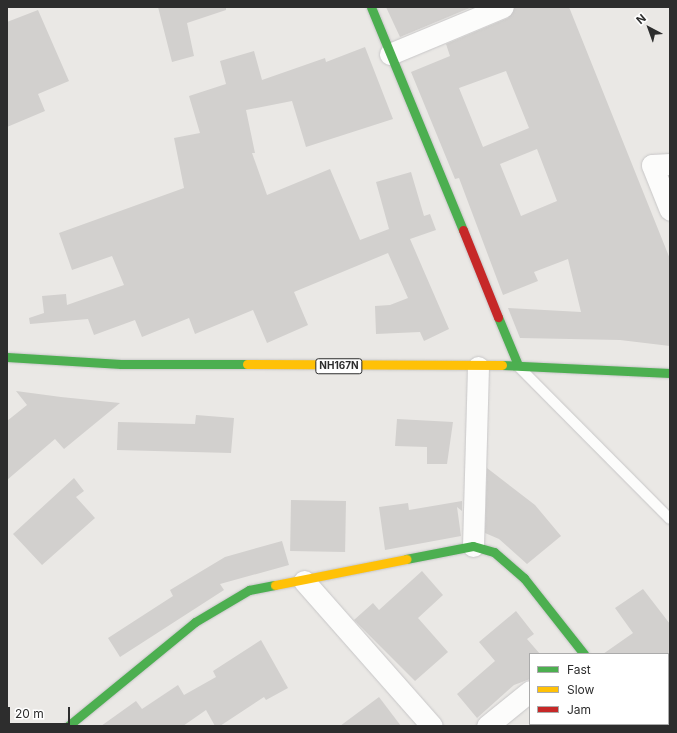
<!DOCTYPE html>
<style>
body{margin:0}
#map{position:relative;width:677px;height:733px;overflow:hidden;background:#eae8e5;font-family:Inter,sans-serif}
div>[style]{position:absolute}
.building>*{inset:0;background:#d2d0ce;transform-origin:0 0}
.roads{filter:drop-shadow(0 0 1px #c7c6c7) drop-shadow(0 0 1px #c7c6c7)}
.lane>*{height:10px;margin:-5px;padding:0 5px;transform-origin:5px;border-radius:5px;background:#fcfcfb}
.street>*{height:21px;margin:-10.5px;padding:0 10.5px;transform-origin:10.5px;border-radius:10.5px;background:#fcfcfb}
.fast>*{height:9px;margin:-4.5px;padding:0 4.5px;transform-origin:4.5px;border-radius:4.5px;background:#4caf50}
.slow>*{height:9px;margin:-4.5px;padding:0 4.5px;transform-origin:4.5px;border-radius:4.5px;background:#ffc107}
.jam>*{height:9px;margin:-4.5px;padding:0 4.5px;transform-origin:4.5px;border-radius:4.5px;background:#c62828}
span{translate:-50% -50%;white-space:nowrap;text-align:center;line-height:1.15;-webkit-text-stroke:3px #fff;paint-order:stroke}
.shield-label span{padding:1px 3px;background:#fff;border:1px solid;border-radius:3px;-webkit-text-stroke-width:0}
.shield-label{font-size:10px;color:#2d2d2d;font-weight:700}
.frame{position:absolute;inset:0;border:8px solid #2d2d2d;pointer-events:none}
.legend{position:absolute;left:529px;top:653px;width:140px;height:72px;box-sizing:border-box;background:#fff;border:1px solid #ababab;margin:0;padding:5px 7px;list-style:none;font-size:12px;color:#2d2d2d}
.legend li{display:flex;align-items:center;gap:8px;height:20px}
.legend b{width:20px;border:1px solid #ababab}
.north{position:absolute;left:629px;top:8px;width:40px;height:40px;-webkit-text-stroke:3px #fff;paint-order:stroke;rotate:319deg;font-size:11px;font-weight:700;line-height:16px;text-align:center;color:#2d2d2d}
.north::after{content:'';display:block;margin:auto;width:14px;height:18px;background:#2d2d2d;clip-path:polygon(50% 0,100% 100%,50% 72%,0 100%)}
.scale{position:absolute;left:8px;top:707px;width:62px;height:18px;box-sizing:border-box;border:2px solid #2d2d2d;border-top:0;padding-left:5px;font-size:12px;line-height:14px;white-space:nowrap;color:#2d2d2d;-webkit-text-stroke:3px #fff;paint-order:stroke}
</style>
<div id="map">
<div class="building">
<i style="clip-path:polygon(158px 7px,226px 7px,226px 10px,187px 23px,194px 56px,172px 62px)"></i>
<i style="clip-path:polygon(386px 7px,472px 7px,400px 37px)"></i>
<i style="clip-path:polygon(evenodd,515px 7px,569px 7px,670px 259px,670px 346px,620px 340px,520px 338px,508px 308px,581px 312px,568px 259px,534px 272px,538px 281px,503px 295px,459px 178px,455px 179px,411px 72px,450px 56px,446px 44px,508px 18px,515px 7px,506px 71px,529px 128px,483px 147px,459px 88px,506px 71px,515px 7px,537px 149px,557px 201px,521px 216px,500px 164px,537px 149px)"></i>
<i style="clip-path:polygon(38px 10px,69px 81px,38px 94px,45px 111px,7px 127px,7px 22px)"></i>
<i style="clip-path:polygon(365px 47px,393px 119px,306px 147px,292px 101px,246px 110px,255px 153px,252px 153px,267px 195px,330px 169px,360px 240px,389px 229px,376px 182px,411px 172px,424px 216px,430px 214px,436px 230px,410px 239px,449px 329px,424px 341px,420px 332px,376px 334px,375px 306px,390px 305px,408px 298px,388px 253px,294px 292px,308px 325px,267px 343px,253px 310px,195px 334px,189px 318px,142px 337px,135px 320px,94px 335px,88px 319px,30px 324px,29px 318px,44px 313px,42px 296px,66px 294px,67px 305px,124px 285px,112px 256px,72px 270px,59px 233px,184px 188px,174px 138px,200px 133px,189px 96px,226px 84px,220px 61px,254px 51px,262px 80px,325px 58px,326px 62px)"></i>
<i style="clip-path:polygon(16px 391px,61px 397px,120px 403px,64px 449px,55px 439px,7px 480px,7px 421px,27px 405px)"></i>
<i style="clip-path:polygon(196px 415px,234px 418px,231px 453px,117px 450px,118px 422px,195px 424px)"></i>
<i style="clip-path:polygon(397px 419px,453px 422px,447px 464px,427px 464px,427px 447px,395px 446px)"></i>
<i style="clip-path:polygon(487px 468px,535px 505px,561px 536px,527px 564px,499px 539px,485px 533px)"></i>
<i style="clip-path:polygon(74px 478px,84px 491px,76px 497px,95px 518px,42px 565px,13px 534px)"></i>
<i style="left:291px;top:500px;width:55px;height:51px;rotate:1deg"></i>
<i style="clip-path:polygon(462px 501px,462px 511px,457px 507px,461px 536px,385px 550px,379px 507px,408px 503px,409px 510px)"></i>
<i style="clip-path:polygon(282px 541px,289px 565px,220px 584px,224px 590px,120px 657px,108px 638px,173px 596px,170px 590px,225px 557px)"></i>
<i style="clip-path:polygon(422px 571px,443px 595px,418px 618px,448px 652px,415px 681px,354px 620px,373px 603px,379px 610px)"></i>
<i style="clip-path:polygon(643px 589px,670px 624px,670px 654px,603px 654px,633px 633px,615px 608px)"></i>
<i style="clip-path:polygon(516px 611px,534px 634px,527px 639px,540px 654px,530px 654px,530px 679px,514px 685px,477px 718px,457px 694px,495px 661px,479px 642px)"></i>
<i style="clip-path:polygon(261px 640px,288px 688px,266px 700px,264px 697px,220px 726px,215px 726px,206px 710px,183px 726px,101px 726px,136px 701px,142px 709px,178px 685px,184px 695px,216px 677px,213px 671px)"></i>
<i style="clip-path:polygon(379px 697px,401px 726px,340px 726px)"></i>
</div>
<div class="roads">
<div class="lane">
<i style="left:519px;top:367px;width:214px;rotate:45.2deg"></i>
</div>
<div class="street">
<i style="left:390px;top:54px;width:122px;rotate:-22.6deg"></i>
<i style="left:670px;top:164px;width:18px;rotate:177deg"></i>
<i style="left:652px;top:165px;width:48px;rotate:68.2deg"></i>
<i style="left:473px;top:546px;width:179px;rotate:-88.4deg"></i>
<i style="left:304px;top:581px;width:193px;rotate:48.6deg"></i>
<i style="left:634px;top:724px;width:2px;rotate:63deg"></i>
<i style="left:487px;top:726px;width:55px;rotate:-39.1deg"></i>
</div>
<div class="fast">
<i style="left:371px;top:7px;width:241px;rotate:67.6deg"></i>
<i style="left:498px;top:317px;width:52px;rotate:67.4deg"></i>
<i style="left:7px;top:357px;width:114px;rotate:3.5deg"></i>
<i style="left:121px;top:364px;width:126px"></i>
<i style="left:502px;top:365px;width:168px;rotate:2.7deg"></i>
<i style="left:406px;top:559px;width:68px;rotate:-11deg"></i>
<i style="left:473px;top:546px;width:22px;rotate:16deg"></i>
<i style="left:494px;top:552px;width:40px;rotate:41deg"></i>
<i style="left:524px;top:578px;width:97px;rotate:51.7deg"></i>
<i style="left:68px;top:726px;width:164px;rotate:-39.3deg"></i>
<i style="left:195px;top:622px;width:63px;rotate:-30.7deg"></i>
<i style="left:249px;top:590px;width:26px;rotate:-11deg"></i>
</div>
<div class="slow">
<i style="left:247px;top:364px;width:255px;rotate:0.2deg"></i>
<i style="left:275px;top:585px;width:134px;rotate:-11.2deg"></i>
</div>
<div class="jam">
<i style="left:463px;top:230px;width:94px;rotate:68.1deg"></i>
</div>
</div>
<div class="shield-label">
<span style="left:339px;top:366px">NH167N</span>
</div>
<div class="frame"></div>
<ul class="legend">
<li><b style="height:5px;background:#4caf50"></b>Fast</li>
<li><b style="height:5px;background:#ffc107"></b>Slow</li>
<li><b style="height:5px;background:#c62828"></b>Jam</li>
</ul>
<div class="north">N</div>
<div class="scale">20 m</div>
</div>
